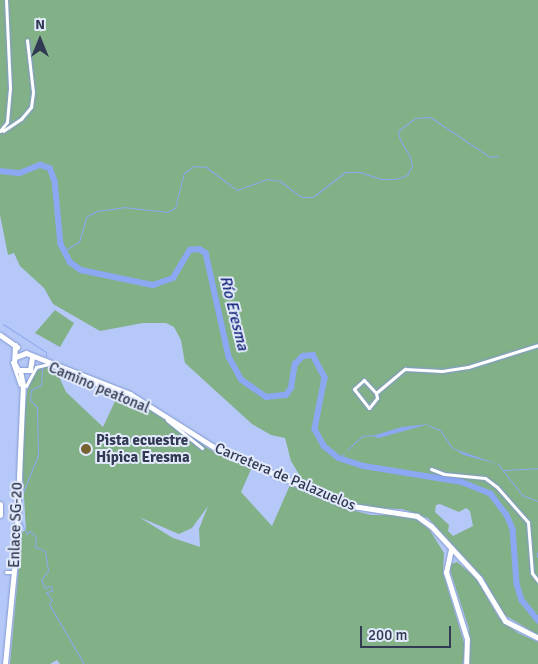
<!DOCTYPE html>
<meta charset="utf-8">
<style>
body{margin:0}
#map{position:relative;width:538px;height:664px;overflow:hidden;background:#b5c8f7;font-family:Signika,sans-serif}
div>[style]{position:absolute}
.green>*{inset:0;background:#82b087}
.water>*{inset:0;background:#8ca8f2}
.stream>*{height:1px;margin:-0.5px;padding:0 0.5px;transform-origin:0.5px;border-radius:0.5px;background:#8ca8f2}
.canal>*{height:3px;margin:-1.5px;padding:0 1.5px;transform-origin:1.5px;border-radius:1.5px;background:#8ca8f2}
.river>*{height:5.5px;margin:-2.75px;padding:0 2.75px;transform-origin:2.75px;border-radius:2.75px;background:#8ca8f2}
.roads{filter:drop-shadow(0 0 1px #8399d1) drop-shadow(0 0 1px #8399d1)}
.street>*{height:3px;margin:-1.5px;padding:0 1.5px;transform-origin:1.5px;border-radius:1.5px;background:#fff}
.secondary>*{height:5px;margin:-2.5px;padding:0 2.5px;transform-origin:2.5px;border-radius:2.5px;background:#fff}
.highway>*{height:6px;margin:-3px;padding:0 3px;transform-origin:3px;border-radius:3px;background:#fff}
.dots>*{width:14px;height:14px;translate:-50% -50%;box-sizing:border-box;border:2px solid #e2eafc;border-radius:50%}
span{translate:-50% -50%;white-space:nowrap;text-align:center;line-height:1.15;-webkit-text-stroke:4px #e2eafc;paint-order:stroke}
.street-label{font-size:15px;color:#313a52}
.poi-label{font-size:15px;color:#313a52;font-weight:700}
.left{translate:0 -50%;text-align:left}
.water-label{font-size:16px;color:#122376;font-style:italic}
.north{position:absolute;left:15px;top:15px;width:50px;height:50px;-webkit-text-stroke:4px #e2eafc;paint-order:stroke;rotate:0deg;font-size:14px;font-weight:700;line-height:20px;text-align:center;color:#313a52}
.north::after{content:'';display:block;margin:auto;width:18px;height:22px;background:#313a52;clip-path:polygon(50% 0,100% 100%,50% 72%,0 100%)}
.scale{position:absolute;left:360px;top:626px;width:91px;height:22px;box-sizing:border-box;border:2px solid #313a52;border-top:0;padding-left:6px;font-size:15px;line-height:18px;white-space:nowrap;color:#313a52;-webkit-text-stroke:4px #e2eafc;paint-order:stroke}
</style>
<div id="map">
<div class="green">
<i style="clip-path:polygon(evenodd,0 0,538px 0,538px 635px,503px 614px,484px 579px,428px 518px,402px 509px,363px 508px,303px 481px,291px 461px,285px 438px,271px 435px,252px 424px,185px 363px,181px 340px,174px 327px,166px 323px,143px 323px,100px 331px,53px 304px,44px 288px,20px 266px,14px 253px,8px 255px,0 215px,0 0,440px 504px,459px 512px,466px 508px,470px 511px,473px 526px,453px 536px,448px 531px,449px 525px,435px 512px,436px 505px,440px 504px)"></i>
<i style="clip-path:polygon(55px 310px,74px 323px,60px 347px,35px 333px)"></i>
<i style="clip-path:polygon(evenodd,46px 366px,56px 370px,66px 392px,103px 427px,118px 395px,154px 411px,212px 451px,252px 467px,241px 492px,272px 526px,290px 485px,348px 509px,371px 515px,405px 515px,417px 520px,429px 529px,444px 553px,443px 573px,465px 646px,463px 664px,60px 664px,57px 660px,50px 664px,10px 664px,22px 532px,26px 530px,21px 446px,27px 391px,36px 371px,46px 366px,208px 506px,199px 529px,200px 547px,173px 538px,139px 517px,179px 534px,192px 528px,208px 506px)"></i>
<i style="clip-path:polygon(457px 562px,476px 578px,499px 618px,518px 633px,538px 642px,538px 664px,469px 664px,469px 629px,450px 570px,451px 564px)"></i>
</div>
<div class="water">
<i style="clip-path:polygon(429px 424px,379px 438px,372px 436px,402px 427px)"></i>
<i style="clip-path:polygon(451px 447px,460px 451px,501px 465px,464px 455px)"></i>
</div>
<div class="stream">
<i style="left:65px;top:250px;width:16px;rotate:-30deg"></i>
<i style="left:79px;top:242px;width:26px;rotate:-74deg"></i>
<i style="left:86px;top:217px;width:13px;rotate:-29deg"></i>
<i style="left:97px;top:211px;width:27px;rotate:-8deg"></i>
<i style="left:124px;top:207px;width:43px;rotate:6.6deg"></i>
<i style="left:167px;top:212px;width:9px;rotate:-27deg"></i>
<i style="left:175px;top:208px;width:36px;rotate:-76deg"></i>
<i style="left:184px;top:173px;width:12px;rotate:-35deg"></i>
<i style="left:194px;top:166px;width:12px;rotate:5deg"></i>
<i style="left:206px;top:167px;width:39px;rotate:37deg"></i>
<i style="left:237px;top:190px;width:33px;rotate:-20deg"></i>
<i style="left:268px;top:179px;width:12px;rotate:9deg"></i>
<i style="left:280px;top:181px;width:26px;rotate:37deg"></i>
<i style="left:301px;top:197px;width:12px"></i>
<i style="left:313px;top:197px;width:41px;rotate:-38deg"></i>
<i style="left:345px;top:172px;width:15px"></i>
<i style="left:360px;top:172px;width:21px;rotate:19deg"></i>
<i style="left:380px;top:179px;width:16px"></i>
<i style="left:396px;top:179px;width:12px;rotate:-20deg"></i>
<i style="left:407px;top:175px;width:10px;rotate:-61deg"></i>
<i style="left:412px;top:166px;width:9px;rotate:-103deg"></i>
<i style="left:410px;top:157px;width:20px;rotate:-120deg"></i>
<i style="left:400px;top:140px;width:9px;rotate:-103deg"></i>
<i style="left:398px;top:131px;width:21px;rotate:-37deg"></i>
<i style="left:415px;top:118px;width:15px;rotate:-4deg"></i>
<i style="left:430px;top:117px;width:72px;rotate:33.7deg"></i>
<i style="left:490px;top:157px;width:8px;rotate:-7deg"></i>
<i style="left:3px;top:324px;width:51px;rotate:33.1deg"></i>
<i style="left:46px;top:352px;width:4px;rotate:90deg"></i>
<i style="left:42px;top:368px;width:17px;rotate:93deg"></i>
<i style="left:41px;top:385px;width:11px;rotate:153deg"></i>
<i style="left:31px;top:390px;width:10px;rotate:96deg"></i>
<i style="left:30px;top:400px;width:10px;rotate:45deg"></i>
<i style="left:37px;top:407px;width:48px;rotate:88.8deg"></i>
<i style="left:38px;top:455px;width:45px;rotate:112deg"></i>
<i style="left:21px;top:497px;width:25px;rotate:90deg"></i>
<i style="left:21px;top:522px;width:13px;rotate:63deg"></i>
<i style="left:27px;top:534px;width:4px;rotate:-45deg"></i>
<i style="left:30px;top:531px;width:8px;rotate:45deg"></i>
<i style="left:36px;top:537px;width:10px;rotate:96deg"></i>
<i style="left:35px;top:547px;width:11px;rotate:22deg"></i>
<i style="left:45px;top:551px;width:20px;rotate:81deg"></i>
<i style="left:48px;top:571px;width:11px;rotate:128deg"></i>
<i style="left:41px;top:580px;width:9px;rotate:63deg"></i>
<i style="left:45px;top:588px;width:6px;rotate:-18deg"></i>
<i style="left:51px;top:586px;width:5px;rotate:79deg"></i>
<i style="left:52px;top:591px;width:6px;rotate:171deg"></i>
<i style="left:46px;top:592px;width:10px;rotate:53deg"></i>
<i style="left:52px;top:600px;width:5px;rotate:127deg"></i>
<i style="left:49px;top:604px;width:69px;rotate:59.7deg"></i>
<i style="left:428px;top:425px;width:13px;rotate:23deg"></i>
<i style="left:440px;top:430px;width:22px;rotate:56deg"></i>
<i style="left:347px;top:450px;width:21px;rotate:-43deg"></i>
<i style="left:362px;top:436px;width:11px;rotate:-5deg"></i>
<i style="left:339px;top:458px;width:7px;rotate:-45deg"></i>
<i style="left:498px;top:464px;width:39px;rotate:52deg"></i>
<i style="left:522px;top:495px;width:17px;rotate:21deg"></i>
<i style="left:504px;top:470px;width:34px;rotate:-3deg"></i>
</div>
<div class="canal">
<i style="left:538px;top:553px;width:3px;rotate:90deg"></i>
</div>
<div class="river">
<i style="left:0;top:171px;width:20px;rotate:6deg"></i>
<i style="left:20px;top:173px;width:22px;rotate:-22deg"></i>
<i style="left:40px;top:165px;width:10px;rotate:17deg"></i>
<i style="left:50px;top:168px;width:14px;rotate:69deg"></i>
<i style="left:55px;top:181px;width:63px;rotate:84.6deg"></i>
<i style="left:61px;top:244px;width:20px;rotate:63deg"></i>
<i style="left:70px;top:262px;width:14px;rotate:36deg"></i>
<i style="left:81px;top:270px;width:74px;rotate:11.8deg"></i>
<i style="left:153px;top:285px;width:21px;rotate:-19deg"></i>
<i style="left:173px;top:278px;width:33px;rotate:-59deg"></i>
<i style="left:190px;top:250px;width:9px;rotate:-6deg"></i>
<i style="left:199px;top:249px;width:8px;rotate:30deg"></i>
<i style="left:206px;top:253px;width:107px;rotate:77.5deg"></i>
<i style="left:229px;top:357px;width:26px;rotate:61deg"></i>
<i style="left:242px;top:380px;width:29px;rotate:35deg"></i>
<i style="left:266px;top:397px;width:20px;rotate:-6deg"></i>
<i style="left:286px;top:395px;width:9px;rotate:-54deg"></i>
<i style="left:291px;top:388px;width:24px;rotate:-81deg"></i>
<i style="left:295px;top:364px;width:11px;rotate:-45deg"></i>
<i style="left:303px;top:356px;width:10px;rotate:-6deg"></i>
<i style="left:313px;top:355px;width:26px;rotate:62deg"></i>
<i style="left:325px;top:378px;width:52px;rotate:101.1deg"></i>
<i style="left:315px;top:429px;width:19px;rotate:62deg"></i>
<i style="left:324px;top:446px;width:19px;rotate:39deg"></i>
<i style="left:339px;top:458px;width:26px;rotate:18deg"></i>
<i style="left:364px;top:466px;width:99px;rotate:9.3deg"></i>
<i style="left:462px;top:482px;width:31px;rotate:22deg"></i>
<i style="left:491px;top:494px;width:26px;rotate:53deg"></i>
<i style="left:507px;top:515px;width:15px;rotate:67deg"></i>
<i style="left:513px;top:529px;width:55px;rotate:85.8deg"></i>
<i style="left:517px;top:584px;width:17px;rotate:73deg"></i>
<i style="left:522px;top:600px;width:26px;rotate:51deg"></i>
</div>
<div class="roads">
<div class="street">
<i style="left:0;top:131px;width:11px;rotate:-52deg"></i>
<i style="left:7px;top:122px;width:34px;rotate:-85deg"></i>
<i style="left:10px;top:88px;width:88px;rotate:-92.6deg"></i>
<i style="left:3px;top:131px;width:22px;rotate:-34deg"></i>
<i style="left:21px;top:119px;width:16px;rotate:-50deg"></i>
<i style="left:31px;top:107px;width:15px;rotate:-82deg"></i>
<i style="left:33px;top:92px;width:52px;rotate:-96.6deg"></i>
<i style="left:12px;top:362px;width:24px;rotate:71deg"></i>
<i style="left:26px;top:386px;width:21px;rotate:-62deg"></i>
<i style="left:36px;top:367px;width:13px;rotate:-13deg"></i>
<i style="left:49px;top:364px;width:100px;rotate:23deg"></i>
<i style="left:376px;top:393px;width:18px;rotate:-133deg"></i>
<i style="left:364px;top:380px;width:13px;rotate:138deg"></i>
<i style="left:354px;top:389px;width:24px;rotate:52deg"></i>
<i style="left:369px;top:408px;width:13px;rotate:-51deg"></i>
<i style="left:377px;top:398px;width:5px;rotate:-101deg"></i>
<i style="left:376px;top:393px;width:38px;rotate:-40deg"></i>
<i style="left:405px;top:369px;width:37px;rotate:3deg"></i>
<i style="left:442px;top:371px;width:26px;rotate:-9deg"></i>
<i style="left:468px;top:367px;width:73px;rotate:-17.4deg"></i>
<i style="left:167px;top:420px;width:45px;rotate:38.7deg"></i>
<i style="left:431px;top:469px;width:14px;rotate:21deg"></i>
<i style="left:444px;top:474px;width:41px;rotate:5.6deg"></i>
<i style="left:485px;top:478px;width:15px;rotate:37deg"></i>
<i style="left:497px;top:487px;width:47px;rotate:48.5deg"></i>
<i style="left:528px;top:522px;width:51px;rotate:85.5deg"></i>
<i style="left:532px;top:573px;width:10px;rotate:53deg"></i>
<i style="left:6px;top:572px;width:8px"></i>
</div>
<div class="secondary">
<i style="left:0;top:335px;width:21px;rotate:35deg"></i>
<i style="left:15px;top:345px;width:18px;rotate:93deg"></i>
<i style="left:14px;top:363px;width:8px;rotate:60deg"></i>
<i style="left:18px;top:370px;width:12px"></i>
<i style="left:30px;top:370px;width:12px;rotate:-81deg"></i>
<i style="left:16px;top:357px;width:11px;rotate:-22deg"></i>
<i style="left:26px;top:353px;width:112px;rotate:21.5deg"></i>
<i style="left:130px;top:394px;width:103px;rotate:32.3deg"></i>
<i style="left:217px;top:449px;width:141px;rotate:23.5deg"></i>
<i style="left:346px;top:505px;width:72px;rotate:8.8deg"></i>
<i style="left:417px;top:516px;width:17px;rotate:36deg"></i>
<i style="left:431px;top:526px;width:71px;rotate:47.3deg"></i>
<i style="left:479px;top:578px;width:50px;rotate:58.8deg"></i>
<i style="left:505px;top:621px;width:37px;rotate:27deg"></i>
<i style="left:451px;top:549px;width:24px;rotate:102deg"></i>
<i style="left:446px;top:572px;width:70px;rotate:72.6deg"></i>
<i style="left:467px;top:639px;width:25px;rotate:92deg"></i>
<i style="left:5px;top:664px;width:116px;rotate:-84.5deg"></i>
<i style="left:16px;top:549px;width:164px;rotate:-87.6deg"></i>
<i style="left:23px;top:385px;width:14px;rotate:-102deg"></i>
</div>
<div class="highway">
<i style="left:0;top:505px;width:10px;rotate:90deg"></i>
</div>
</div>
<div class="dots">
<i style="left:86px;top:449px;background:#776332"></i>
</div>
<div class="street-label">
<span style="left:99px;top:388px;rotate:23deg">Camino peatonal</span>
<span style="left:285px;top:477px;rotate:23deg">Carretera de Palazuelos</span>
<span style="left:16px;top:525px;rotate:-88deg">Enlace SG-20</span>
</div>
<div class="poi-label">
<span class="left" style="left:96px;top:449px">Pista ecuestre<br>Hípica Eresma</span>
</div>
<div class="water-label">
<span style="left:234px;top:313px;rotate:76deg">Río Eresma</span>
</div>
<div class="north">N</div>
<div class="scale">200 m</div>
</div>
